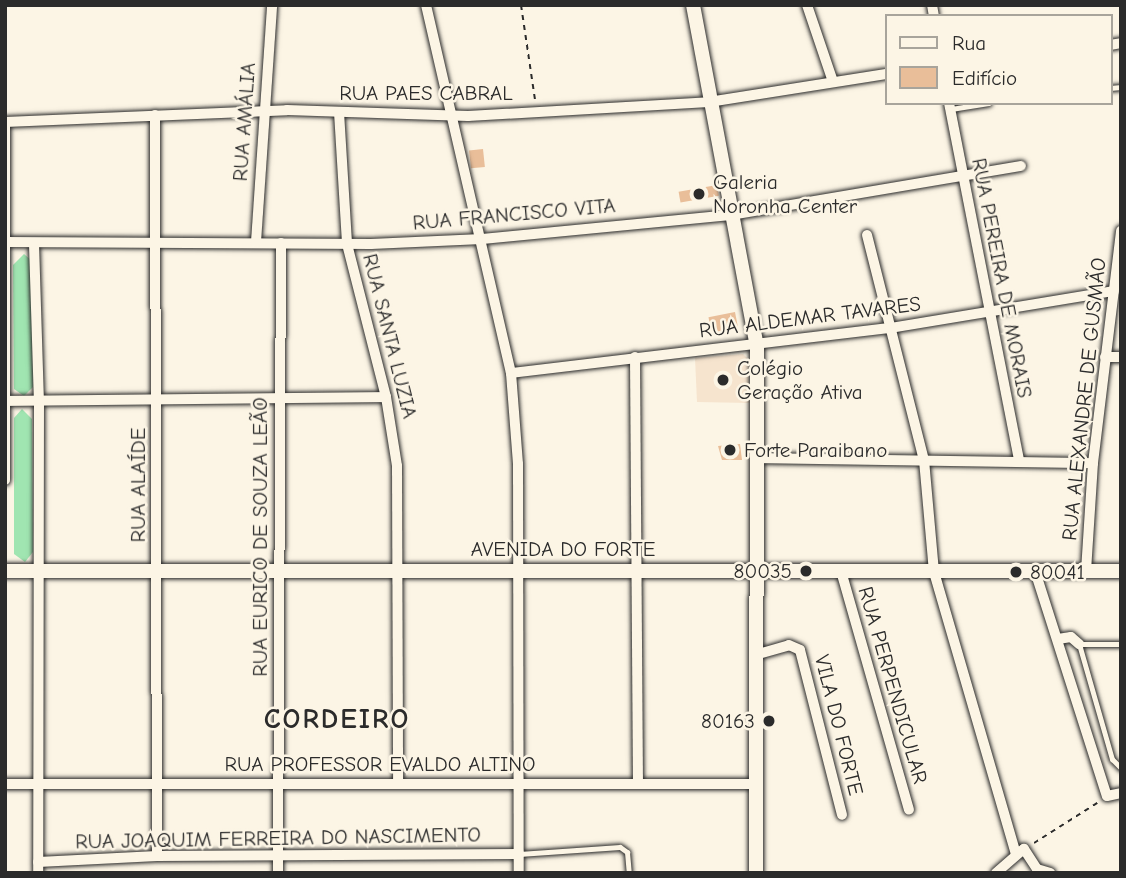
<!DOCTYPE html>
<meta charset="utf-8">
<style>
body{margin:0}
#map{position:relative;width:1126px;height:878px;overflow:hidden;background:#fcf5e5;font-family:"Comic Neue",sans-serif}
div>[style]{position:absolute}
.built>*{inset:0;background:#f6e4ce}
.green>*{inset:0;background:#a0e5b1}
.building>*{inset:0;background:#e9be99;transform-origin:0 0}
.path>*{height:2px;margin-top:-1px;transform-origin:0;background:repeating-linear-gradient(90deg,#2b2b2b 0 5px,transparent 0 10px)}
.roads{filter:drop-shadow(0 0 2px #2b2b2b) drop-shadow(0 0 2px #2b2b2b)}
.lane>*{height:5px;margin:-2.5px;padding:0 2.5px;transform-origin:2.5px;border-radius:2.5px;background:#fcf5e5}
.street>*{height:10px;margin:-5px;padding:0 5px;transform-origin:5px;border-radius:5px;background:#fcf5e5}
.secondary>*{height:14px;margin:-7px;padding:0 7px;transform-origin:7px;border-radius:7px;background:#fcf5e5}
.dots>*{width:19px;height:19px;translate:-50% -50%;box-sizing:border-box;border:4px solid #fcf5e5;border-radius:50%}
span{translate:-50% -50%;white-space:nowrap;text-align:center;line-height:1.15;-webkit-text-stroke:5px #fcf5e5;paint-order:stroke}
.street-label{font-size:21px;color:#2b2b2b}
.poi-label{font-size:21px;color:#2b2b2b}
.left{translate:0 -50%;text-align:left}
.right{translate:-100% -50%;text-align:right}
.district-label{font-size:28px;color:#2b2b2b;font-weight:700;letter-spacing:2px}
.frame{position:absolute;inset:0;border:7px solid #2b2b2b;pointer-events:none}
.legend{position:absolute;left:885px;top:14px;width:228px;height:91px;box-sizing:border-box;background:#fcf5e5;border:2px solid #a8a49b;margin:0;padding:9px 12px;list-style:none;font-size:21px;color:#2b2b2b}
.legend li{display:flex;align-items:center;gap:14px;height:35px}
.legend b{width:35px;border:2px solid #a8a49b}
</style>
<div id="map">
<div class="built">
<i style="clip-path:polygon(743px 354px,748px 359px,750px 403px,697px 402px,695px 358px)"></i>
</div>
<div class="green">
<i style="clip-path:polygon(24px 254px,32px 261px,33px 387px,24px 396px,14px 389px,13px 265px)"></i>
<i style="clip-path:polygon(22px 409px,32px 419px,33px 552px,25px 562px,14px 554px,14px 418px)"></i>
</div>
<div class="building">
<i style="left:483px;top:149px;width:18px;height:14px;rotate:84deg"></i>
<i style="left:717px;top:185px;width:11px;height:39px;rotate:80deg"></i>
<i style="left:735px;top:312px;width:16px;height:27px;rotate:79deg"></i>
<i style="clip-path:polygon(740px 444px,742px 460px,722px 460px,718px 446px)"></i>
</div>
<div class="path">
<i style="left:521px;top:5px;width:96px;rotate:81.6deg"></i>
<i style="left:1034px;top:843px;width:75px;rotate:-32.4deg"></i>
</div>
<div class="roads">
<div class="lane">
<i style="left:1110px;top:88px;width:11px;rotate:-5deg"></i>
<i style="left:951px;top:109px;width:38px;rotate:-9deg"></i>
<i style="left:1121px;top:644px;width:42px;rotate:180deg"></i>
<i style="left:1079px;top:644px;width:120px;rotate:74deg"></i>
<i style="left:1112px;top:759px;width:13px;rotate:45deg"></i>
<i style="left:519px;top:854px;width:101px;rotate:-4deg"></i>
<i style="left:620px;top:847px;width:9px;rotate:36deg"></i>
<i style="left:627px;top:852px;width:21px;rotate:85deg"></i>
</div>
<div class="street">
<i style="left:426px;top:5px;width:378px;rotate:77deg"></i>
<i style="left:511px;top:373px;width:91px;rotate:85.6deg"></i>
<i style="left:518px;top:464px;width:409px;rotate:89.9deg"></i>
<i style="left:807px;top:5px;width:81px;rotate:71.3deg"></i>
<i style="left:932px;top:5px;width:11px;rotate:80deg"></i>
<i style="left:1110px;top:45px;width:11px;rotate:-10deg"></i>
<i style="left:949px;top:103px;width:364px;rotate:78.9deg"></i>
<i style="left:339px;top:112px;width:132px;rotate:86.5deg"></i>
<i style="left:347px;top:244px;width:158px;rotate:75.7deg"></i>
<i style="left:386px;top:397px;width:70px;rotate:80.9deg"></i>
<i style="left:397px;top:466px;width:316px;rotate:89.8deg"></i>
<i style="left:155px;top:115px;width:741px;rotate:89.85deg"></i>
<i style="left:5px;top:122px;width:282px;rotate:-2.4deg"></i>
<i style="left:287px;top:110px;width:181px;rotate:1.9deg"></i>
<i style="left:468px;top:116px;width:241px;rotate:-3.3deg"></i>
<i style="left:709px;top:102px;width:179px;rotate:-9deg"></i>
<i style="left:5px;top:123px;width:357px;rotate:90deg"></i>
<i style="left:867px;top:235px;width:232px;rotate:75.8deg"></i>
<i style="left:924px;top:460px;width:112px;rotate:84.9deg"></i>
<i style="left:934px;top:572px;width:294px;rotate:73.8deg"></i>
<i style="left:5px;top:242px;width:366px;rotate:0.3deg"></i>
<i style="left:371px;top:244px;width:111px;rotate:-2.6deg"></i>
<i style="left:482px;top:239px;width:250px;rotate:-5.5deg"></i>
<i style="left:731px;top:215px;width:294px;rotate:-9.6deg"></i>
<i style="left:256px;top:242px;width:238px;rotate:-86.1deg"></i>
<i style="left:34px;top:244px;width:157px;rotate:88.2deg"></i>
<i style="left:39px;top:401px;width:472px;rotate:90.1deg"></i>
<i style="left:635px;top:357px;width:427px;rotate:89.6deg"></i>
<i style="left:1105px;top:357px;width:16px"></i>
<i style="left:511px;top:373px;width:382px;rotate:-6.8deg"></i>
<i style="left:890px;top:328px;width:227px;rotate:-9.4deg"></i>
<i style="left:5px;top:401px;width:381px;rotate:-0.6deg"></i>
<i style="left:758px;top:458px;width:335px;rotate:0.9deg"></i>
<i style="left:841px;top:571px;width:248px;rotate:74.1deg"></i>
<i style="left:1035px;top:571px;width:236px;rotate:72.3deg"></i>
<i style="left:1107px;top:796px;width:14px;rotate:-12deg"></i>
<i style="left:1086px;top:571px;width:108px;rotate:-86.3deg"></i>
<i style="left:1093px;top:463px;width:234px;rotate:-83.1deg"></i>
<i style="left:1058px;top:639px;width:13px;rotate:-9deg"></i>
<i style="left:1071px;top:637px;width:11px;rotate:41deg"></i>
<i style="left:755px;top:655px;width:35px;rotate:-16deg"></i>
<i style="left:789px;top:645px;width:12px;rotate:24deg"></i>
<i style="left:800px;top:650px;width:170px;rotate:75.7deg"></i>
<i style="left:5px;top:784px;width:750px"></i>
<i style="left:38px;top:862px;width:119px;rotate:-2.9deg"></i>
<i style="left:157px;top:856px;width:362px;rotate:-0.3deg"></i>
<i style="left:278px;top:873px;width:630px;rotate:-89.73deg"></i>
<i style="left:996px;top:873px;width:37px;rotate:-41deg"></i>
<i style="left:1024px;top:849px;width:24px;rotate:57deg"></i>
<i style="left:1037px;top:869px;width:14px;rotate:17deg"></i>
</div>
<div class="secondary">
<i style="left:693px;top:5px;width:347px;rotate:79.4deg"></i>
<i style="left:757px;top:346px;width:527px;rotate:90.11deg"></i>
<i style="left:5px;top:571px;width:1116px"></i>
</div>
</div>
<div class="dots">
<i style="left:699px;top:194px;background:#2b2b2b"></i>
<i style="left:723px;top:380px;background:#2b2b2b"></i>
<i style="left:730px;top:450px;background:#2b2b2b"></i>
<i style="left:806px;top:571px;background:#2b2b2b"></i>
<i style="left:1016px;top:572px;background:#2b2b2b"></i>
<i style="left:769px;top:721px;background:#2b2b2b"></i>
</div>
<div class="street-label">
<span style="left:426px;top:93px">RUA PAES CABRAL</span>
<span style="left:244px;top:122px;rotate:-86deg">RUA AMÁLIA</span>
<span style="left:514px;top:214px;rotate:-5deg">RUA FRANCISCO VITA</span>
<span style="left:1002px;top:278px;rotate:79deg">RUA PEREIRA DE MORAIS</span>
<span style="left:810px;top:317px;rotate:-7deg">RUA ALDEMAR TAVARES</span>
<span style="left:390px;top:336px;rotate:76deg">RUA SANTA LUZIA</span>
<span style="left:1084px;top:399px;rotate:-84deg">RUA ALEXANDRE DE GUSMÃO</span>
<span style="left:138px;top:485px;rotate:-90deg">RUA ALAÍDE</span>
<span style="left:260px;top:537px;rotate:-90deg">RUA EURICO DE SOUZA LEÃO</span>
<span style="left:563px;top:549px">AVENIDA DO FORTE</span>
<span style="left:893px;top:685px;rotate:74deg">RUA PERPENDICULAR</span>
<span style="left:839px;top:725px;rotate:76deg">VILA DO FORTE</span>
<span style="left:380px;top:764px">RUA PROFESSOR EVALDO ALTINO</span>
<span style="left:278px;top:838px;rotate:-1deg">RUA JOAQUIM FERREIRA DO NASCIMENTO</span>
</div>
<div class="poi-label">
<span class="left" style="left:713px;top:194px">Galeria<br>Noronha Center</span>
<span class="left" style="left:737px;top:380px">Colégio<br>Geração Ativa</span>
<span class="left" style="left:744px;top:450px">Forte Paraibano</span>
<span class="right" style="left:792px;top:571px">80035</span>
<span class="left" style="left:1030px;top:572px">80041</span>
<span class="right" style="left:755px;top:721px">80163</span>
</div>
<div class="district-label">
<span style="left:337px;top:719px">CORDEIRO</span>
</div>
<div class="frame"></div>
<ul class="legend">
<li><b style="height:9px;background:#fcf5e5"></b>Rua</li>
<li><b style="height:19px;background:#e9be99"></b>Edifício</li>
</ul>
</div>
